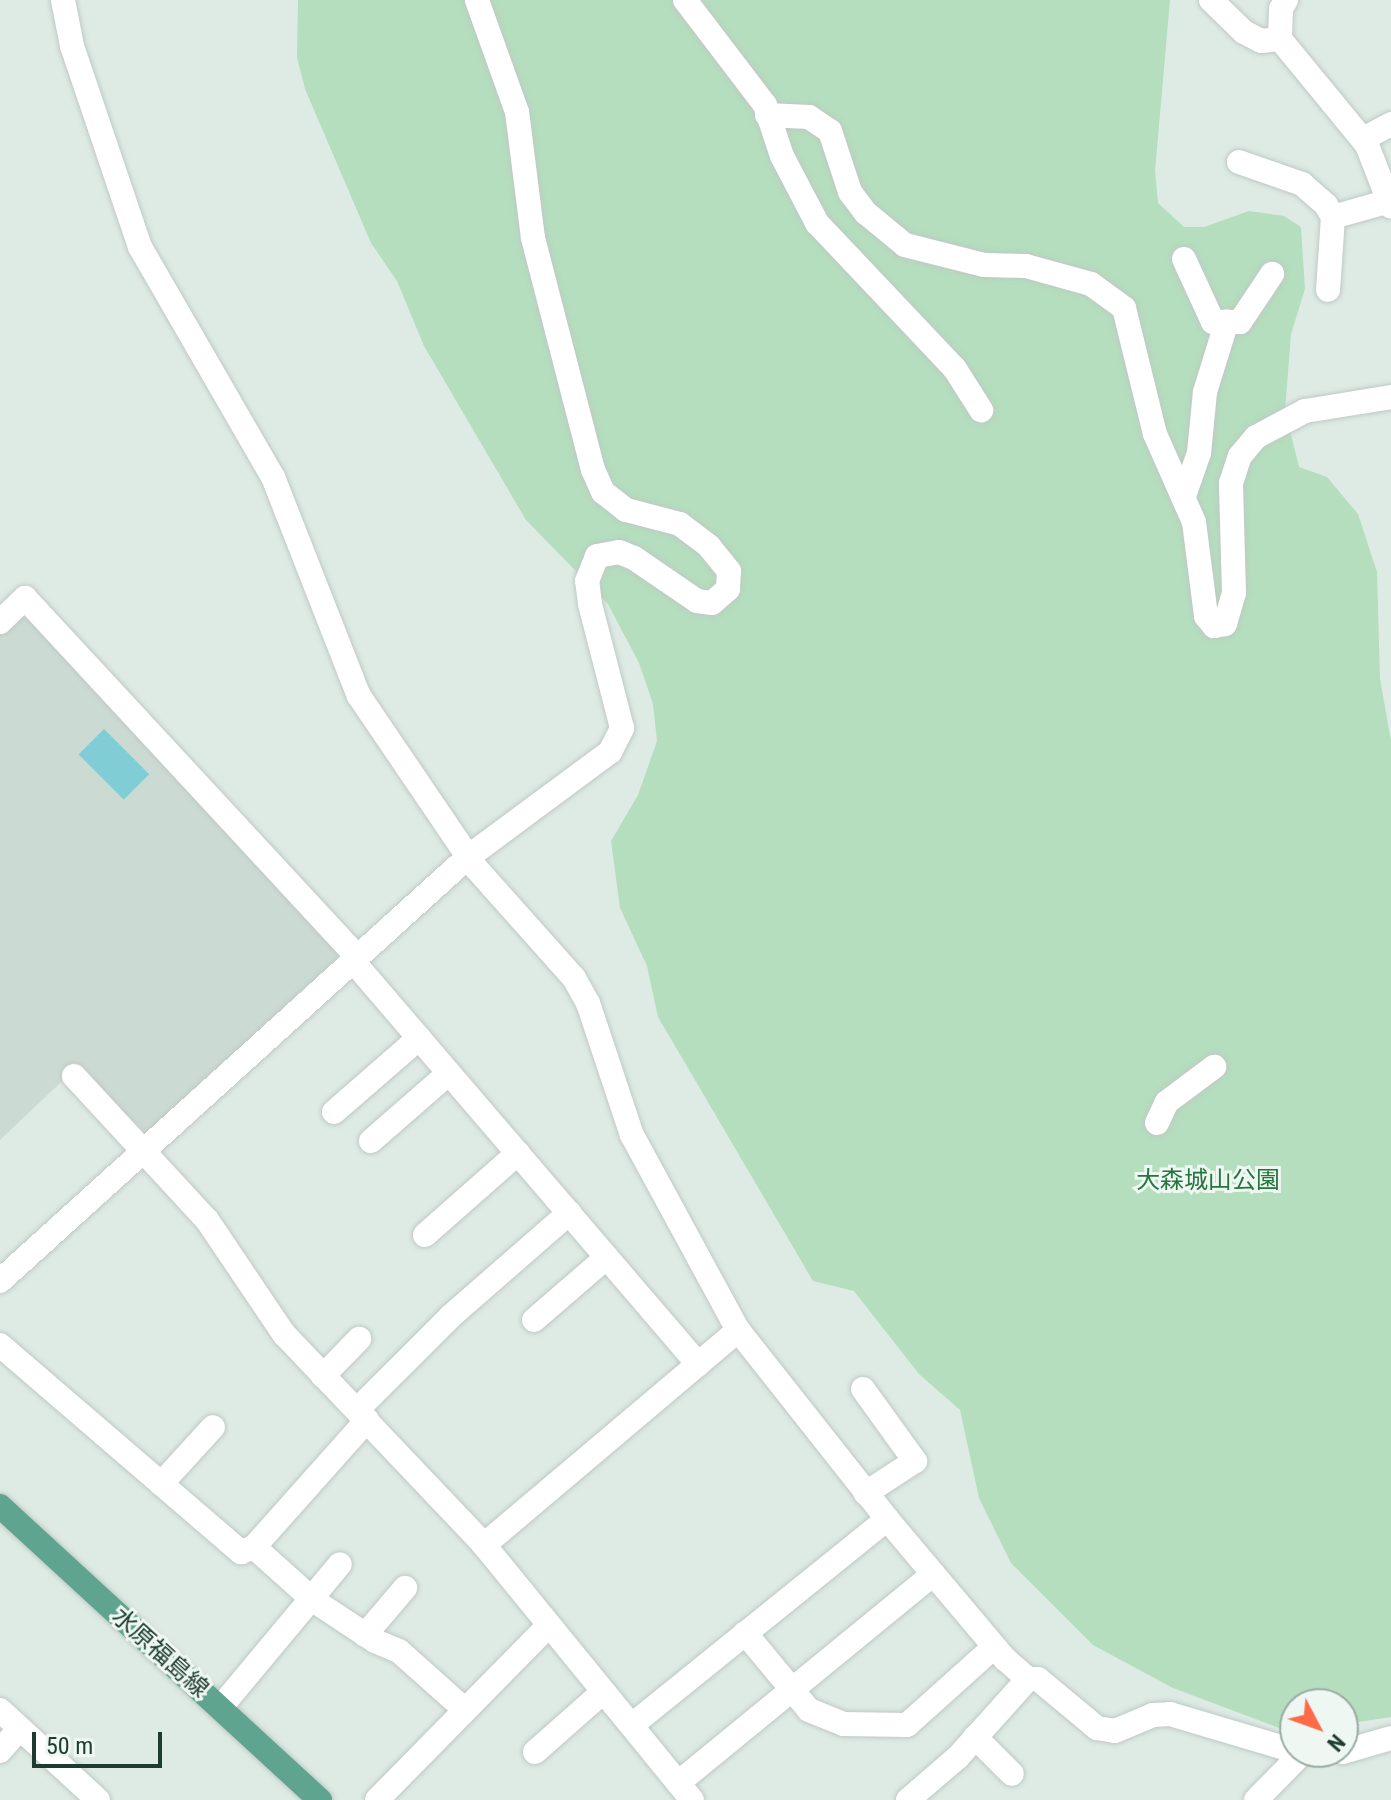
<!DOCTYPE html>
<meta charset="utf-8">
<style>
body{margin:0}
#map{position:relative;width:1391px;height:1800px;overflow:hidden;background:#ddebe4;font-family:"Roboto Condensed","Noto Sans JP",sans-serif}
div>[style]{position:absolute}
.built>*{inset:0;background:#cbdbd3}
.green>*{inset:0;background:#b4debd}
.water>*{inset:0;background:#80cdd6;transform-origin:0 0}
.roads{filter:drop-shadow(0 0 2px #c0c8c6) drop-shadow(0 0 2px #c0c8c6)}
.minor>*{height:24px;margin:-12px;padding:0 12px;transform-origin:12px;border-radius:12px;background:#fff}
.major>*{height:24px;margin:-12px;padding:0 12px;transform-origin:12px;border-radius:12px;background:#5ea48e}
span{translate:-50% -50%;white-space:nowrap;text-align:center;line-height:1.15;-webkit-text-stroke:6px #eef7f2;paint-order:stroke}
.park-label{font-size:24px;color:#25753f}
.street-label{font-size:24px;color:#1e3b32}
.north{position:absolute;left:1279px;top:1688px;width:80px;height:80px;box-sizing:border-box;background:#eef7f2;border:2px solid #9baca5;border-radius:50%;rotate:131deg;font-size:22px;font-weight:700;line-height:32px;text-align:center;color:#1e3b32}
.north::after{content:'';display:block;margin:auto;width:28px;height:36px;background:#fe6b48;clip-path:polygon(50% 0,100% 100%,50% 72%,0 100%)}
.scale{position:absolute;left:32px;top:1732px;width:130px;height:36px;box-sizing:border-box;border:4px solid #1e3b32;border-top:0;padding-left:10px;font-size:24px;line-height:28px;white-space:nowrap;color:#1e3b32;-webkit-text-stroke:6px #eef7f2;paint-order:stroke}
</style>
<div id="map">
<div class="built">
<i style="clip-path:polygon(28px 615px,340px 945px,339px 956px,147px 1134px,76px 1068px,0 1140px,0 630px,13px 617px)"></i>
</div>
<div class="green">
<i style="clip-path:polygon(298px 0,1170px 0,1155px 171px,1158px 203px,1184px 227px,1204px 227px,1249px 211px,1284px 216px,1301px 227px,1305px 289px,1291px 334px,1285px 411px,1299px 467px,1327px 477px,1358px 514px,1377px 572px,1380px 679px,1391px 741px,1391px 1717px,1352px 1723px,1343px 1730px,1343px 1704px,1295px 1704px,1295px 1734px,1173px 1688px,1093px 1645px,1011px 1563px,979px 1498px,960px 1410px,919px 1374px,854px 1291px,813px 1281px,658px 1017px,647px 966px,620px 908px,611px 841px,638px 795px,657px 741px,653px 704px,639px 663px,608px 604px,526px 520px,424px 346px,397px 281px,371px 243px,305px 89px,297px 57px)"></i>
</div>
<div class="water">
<i style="left:104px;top:729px;width:64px;height:36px;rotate:45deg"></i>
</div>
<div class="roads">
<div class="minor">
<i style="left:63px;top:0;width:47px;rotate:78.9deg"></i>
<i style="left:72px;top:46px;width:212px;rotate:71.3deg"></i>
<i style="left:140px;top:247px;width:266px;rotate:60deg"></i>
<i style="left:273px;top:477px;width:235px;rotate:68.6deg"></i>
<i style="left:359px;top:696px;width:207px;rotate:55.8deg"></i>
<i style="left:475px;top:867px;width:149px;rotate:48.3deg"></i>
<i style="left:574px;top:978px;width:29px;rotate:61deg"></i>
<i style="left:588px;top:1003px;width:139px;rotate:71.6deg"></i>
<i style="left:632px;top:1135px;width:222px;rotate:61.5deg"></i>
<i style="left:738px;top:1330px;width:241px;rotate:51.7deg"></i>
<i style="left:887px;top:1519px;width:183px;rotate:49.9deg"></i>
<i style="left:1005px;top:1659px;width:30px;rotate:41deg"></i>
<i style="left:1028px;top:1679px;width:10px"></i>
<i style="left:1038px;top:1679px;width:77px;rotate:39.7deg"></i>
<i style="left:1097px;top:1728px;width:18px;rotate:9deg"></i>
<i style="left:1115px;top:1731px;width:41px;rotate:-22.8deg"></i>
<i style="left:1153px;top:1715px;width:17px;rotate:-3deg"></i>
<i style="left:1170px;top:1714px;width:130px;rotate:16.5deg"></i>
<i style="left:685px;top:0;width:132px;rotate:52.7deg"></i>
<i style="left:765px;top:105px;width:54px;rotate:71.6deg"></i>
<i style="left:782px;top:156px;width:76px;rotate:62.4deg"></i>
<i style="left:817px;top:223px;width:201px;rotate:46.6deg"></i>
<i style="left:955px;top:369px;width:49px;rotate:57.6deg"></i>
<i style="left:1211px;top:0;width:46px;rotate:44.1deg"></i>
<i style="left:1244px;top:32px;width:19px;rotate:28deg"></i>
<i style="left:1261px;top:41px;width:19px;rotate:-6deg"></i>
<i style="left:1286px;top:0;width:10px;rotate:119deg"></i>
<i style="left:1281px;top:9px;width:30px;rotate:92deg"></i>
<i style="left:1280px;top:39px;width:137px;rotate:50.6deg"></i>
<i style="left:1367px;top:145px;width:66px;rotate:68.8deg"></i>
<i style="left:767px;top:115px;width:42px;rotate:2.7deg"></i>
<i style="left:809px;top:117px;width:25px;rotate:34deg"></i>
<i style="left:830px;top:131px;width:64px;rotate:71.8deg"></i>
<i style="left:850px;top:192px;width:26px;rotate:53deg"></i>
<i style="left:866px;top:213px;width:50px;rotate:39.4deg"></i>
<i style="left:905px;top:245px;width:81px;rotate:14.2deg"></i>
<i style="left:984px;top:265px;width:42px;rotate:1.4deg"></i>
<i style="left:1026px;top:266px;width:67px;rotate:15.5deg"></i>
<i style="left:1091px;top:284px;width:41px;rotate:36deg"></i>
<i style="left:1124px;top:308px;width:130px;rotate:76.2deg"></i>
<i style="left:1155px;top:434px;width:96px;rotate:66.1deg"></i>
<i style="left:1194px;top:522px;width:95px;rotate:82.7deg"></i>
<i style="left:1206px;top:616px;width:13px;rotate:51deg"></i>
<i style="left:1214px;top:626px;width:11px;rotate:-10deg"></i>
<i style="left:1225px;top:624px;width:32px;rotate:-74deg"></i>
<i style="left:1234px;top:593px;width:110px;rotate:-91.6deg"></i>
<i style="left:1231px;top:483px;width:28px;rotate:-72deg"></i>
<i style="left:1240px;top:456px;width:25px;rotate:-50deg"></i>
<i style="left:1256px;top:437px;width:55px;rotate:-28deg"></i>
<i style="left:1305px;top:411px;width:87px;rotate:-9.2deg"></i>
<i style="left:1363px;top:139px;width:32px;rotate:-28deg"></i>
<i style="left:1239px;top:162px;width:67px;rotate:19.2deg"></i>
<i style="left:1302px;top:184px;width:32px;rotate:41deg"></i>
<i style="left:1326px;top:205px;width:14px;rotate:60deg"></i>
<i style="left:1333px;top:217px;width:73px;rotate:93.9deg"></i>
<i style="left:1333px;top:217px;width:58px;rotate:-15.9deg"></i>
<i style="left:1184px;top:259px;width:69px;rotate:65.3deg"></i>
<i style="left:1213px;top:322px;width:27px"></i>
<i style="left:1240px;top:322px;width:58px;rotate:-56.3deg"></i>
<i style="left:1184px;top:496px;width:46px;rotate:-70.8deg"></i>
<i style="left:1199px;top:453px;width:61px;rotate:-84.4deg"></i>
<i style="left:1205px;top:392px;width:74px;rotate:-72.8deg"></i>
<i style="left:0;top:622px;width:35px;rotate:-44deg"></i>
<i style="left:25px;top:598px;width:490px;rotate:47.2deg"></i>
<i style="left:353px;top:961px;width:531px;rotate:49.43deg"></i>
<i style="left:74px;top:1076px;width:196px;rotate:47.3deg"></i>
<i style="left:207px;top:1220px;width:138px;rotate:56deg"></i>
<i style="left:284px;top:1334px;width:291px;rotate:46.5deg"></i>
<i style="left:484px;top:1545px;width:329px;rotate:50.8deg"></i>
<i style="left:334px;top:1112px;width:113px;rotate:-41deg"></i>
<i style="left:1157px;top:1123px;width:23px;rotate:-65deg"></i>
<i style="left:1167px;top:1102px;width:59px;rotate:-36.7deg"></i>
<i style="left:371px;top:1141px;width:103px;rotate:-41.1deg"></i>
<i style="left:425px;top:1235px;width:124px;rotate:-41.4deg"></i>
<i style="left:0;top:1281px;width:632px;rotate:-42.18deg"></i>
<i style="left:468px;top:857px;width:177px;rotate:-36.5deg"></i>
<i style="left:610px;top:752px;width:27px;rotate:-63deg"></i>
<i style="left:622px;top:728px;width:128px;rotate:-104.5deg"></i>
<i style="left:590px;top:604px;width:23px;rotate:-97deg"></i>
<i style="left:587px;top:581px;width:27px;rotate:-68deg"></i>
<i style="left:597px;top:556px;width:22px;rotate:-10deg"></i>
<i style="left:619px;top:552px;width:16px;rotate:22deg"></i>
<i style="left:634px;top:558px;width:76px;rotate:34.3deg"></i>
<i style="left:697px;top:601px;width:15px;rotate:8deg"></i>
<i style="left:712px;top:603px;width:21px;rotate:-41deg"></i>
<i style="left:728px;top:589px;width:18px;rotate:-87deg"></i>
<i style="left:729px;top:571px;width:32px;rotate:-129deg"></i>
<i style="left:709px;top:546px;width:36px;rotate:-143deg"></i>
<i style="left:680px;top:524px;width:56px;rotate:-165.5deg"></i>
<i style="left:626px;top:510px;width:29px;rotate:-142deg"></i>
<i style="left:603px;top:492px;width:24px;rotate:-114deg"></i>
<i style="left:593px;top:470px;width:240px;rotate:-104.5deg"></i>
<i style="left:533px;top:238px;width:127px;rotate:-97.2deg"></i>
<i style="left:517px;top:112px;width:119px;rotate:-109.7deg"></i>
<i style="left:534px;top:1320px;width:96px;rotate:-40.8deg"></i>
<i style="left:0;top:1345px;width:318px;rotate:40.7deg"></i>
<i style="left:241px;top:1552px;width:14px;rotate:-21deg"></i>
<i style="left:254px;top:1547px;width:170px;rotate:-48.3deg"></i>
<i style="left:323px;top:1376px;width:52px;rotate:-45.8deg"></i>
<i style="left:863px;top:1389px;width:89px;rotate:54.2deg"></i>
<i style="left:915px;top:1461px;width:59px;rotate:146.9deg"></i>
<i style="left:357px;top:1410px;width:133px;rotate:-45deg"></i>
<i style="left:451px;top:1316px;width:157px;rotate:-41.1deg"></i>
<i style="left:161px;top:1484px;width:77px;rotate:-47.6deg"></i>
<i style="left:484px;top:1545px;width:333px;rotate:-40.2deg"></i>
<i style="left:254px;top:1547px;width:79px;rotate:41.9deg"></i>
<i style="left:313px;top:1600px;width:74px;rotate:33.5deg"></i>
<i style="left:375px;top:1641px;width:26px;rotate:23deg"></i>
<i style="left:399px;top:1651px;width:87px;rotate:41.7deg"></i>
<i style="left:745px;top:1633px;width:100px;rotate:50.3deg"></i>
<i style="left:809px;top:1710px;width:37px;rotate:22deg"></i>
<i style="left:843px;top:1724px;width:64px;rotate:0.9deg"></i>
<i style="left:907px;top:1725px;width:117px;rotate:-41.9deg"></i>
<i style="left:365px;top:1635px;width:62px;rotate:-49.6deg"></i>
<i style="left:220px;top:1708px;width:187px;rotate:-50.2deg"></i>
<i style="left:0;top:1710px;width:133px;rotate:42.6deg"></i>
<i style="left:632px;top:1725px;width:328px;rotate:-38.9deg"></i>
<i style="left:975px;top:1737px;width:52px;rotate:45deg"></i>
<i style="left:0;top:1751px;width:30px;rotate:-49deg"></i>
<i style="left:535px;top:1752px;width:91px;rotate:-41.4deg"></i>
<i style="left:1343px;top:1752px;width:50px;rotate:-16.3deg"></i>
<i style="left:678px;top:1783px;width:330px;rotate:-39.3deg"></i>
<i style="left:377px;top:1800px;width:244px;rotate:-45.5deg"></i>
<i style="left:908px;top:1800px;width:66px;rotate:-40.7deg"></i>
<i style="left:958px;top:1757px;width:105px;rotate:-48.1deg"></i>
<i style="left:1256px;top:1800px;width:66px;rotate:-45.6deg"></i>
</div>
<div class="major">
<i style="left:0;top:1506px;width:435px;rotate:42.6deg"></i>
</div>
</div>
<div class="park-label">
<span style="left:1208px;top:1181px">大森城山公園</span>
</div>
<div class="street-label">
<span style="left:160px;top:1653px;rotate:42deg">水原福島線</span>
</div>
<div class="north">N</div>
<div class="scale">50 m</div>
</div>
